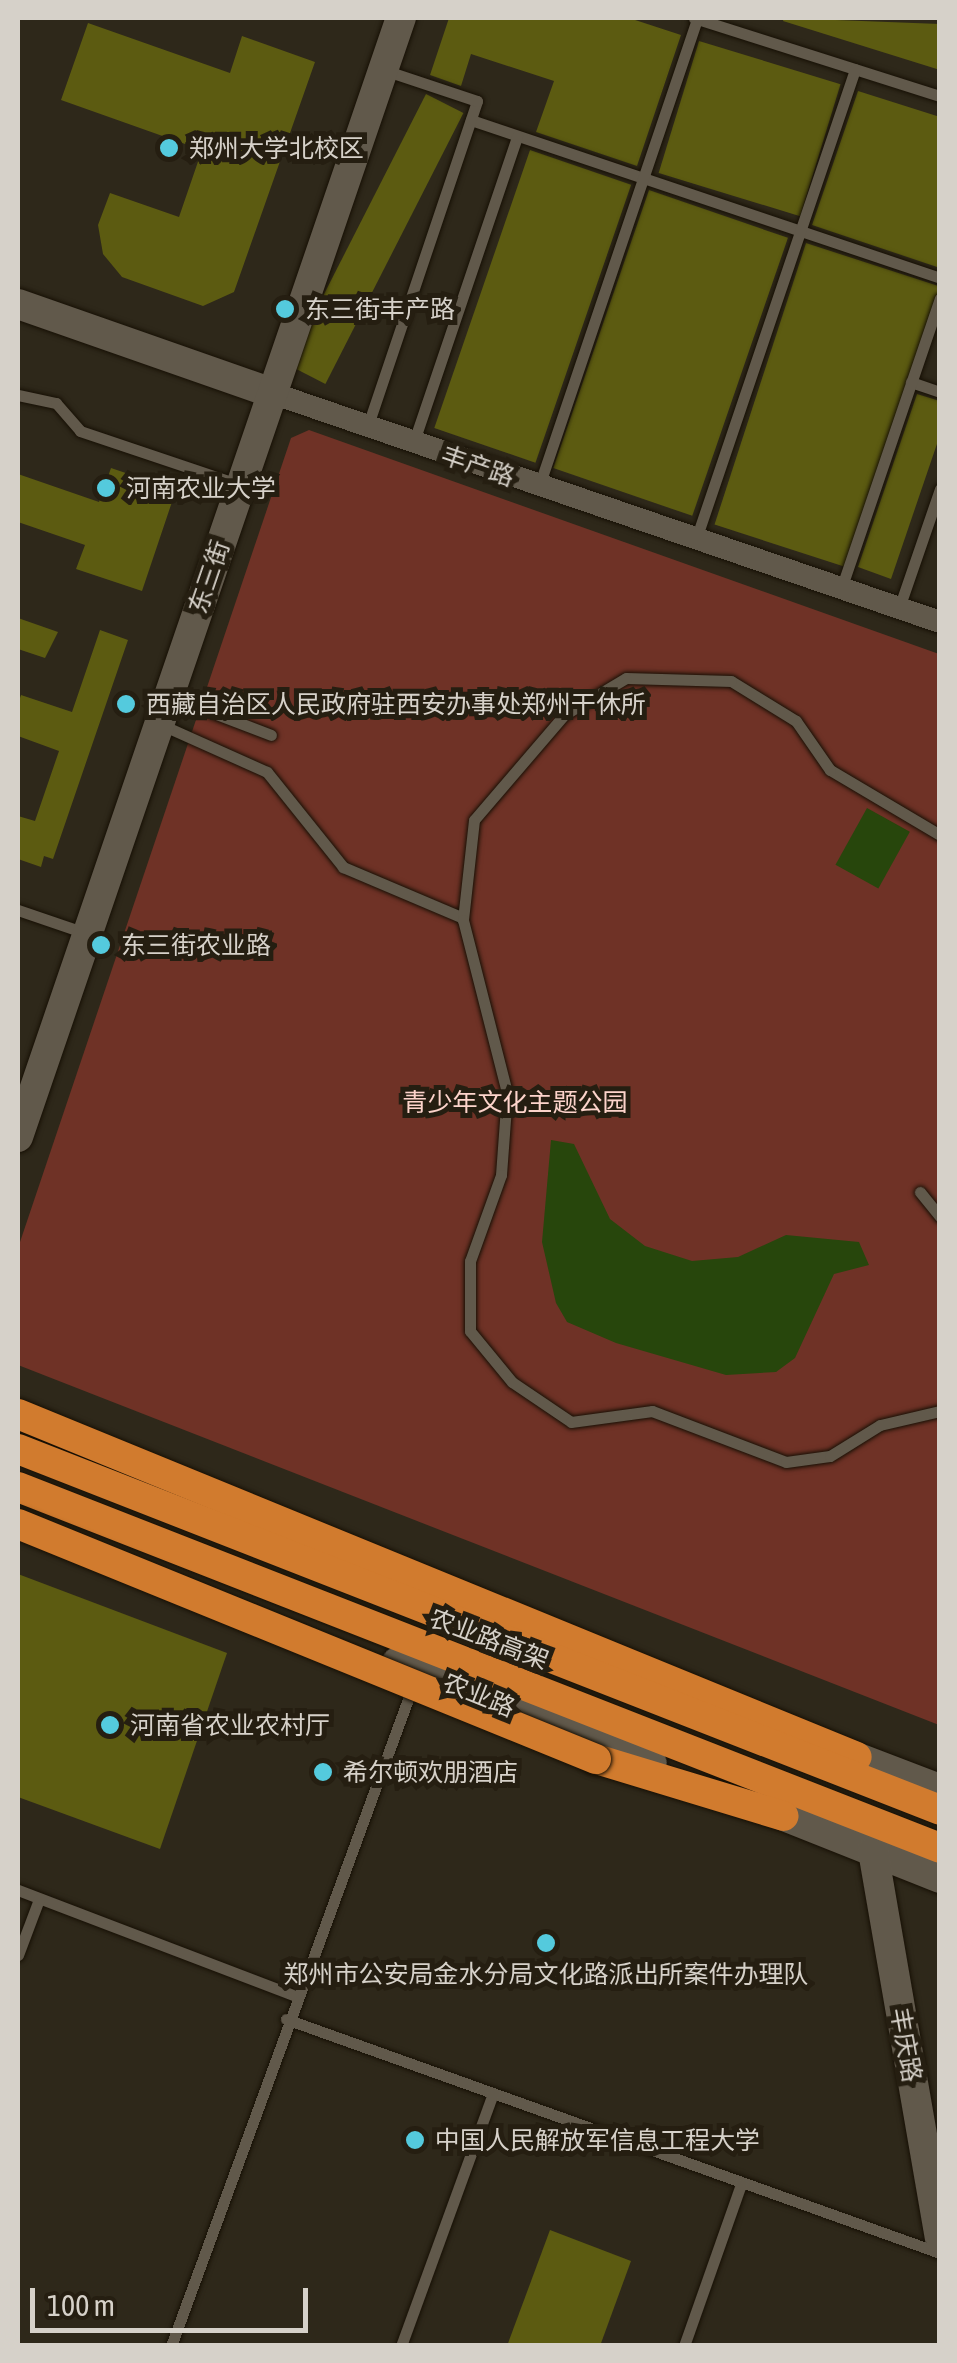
<!DOCTYPE html>
<meta charset="utf-8">
<style>
body{margin:0}
#map{position:relative;width:957px;height:2363px;overflow:hidden;background:#2e281a;font-family:"Asap Condensed","Noto Sans SC",sans-serif}
div>[style]{position:absolute}
.green>*{inset:0;background:#6f3226}
.water>*{inset:0;background:#27460c;transform-origin:0 0}
.building>*{inset:0;background:#5c5b11;transform-origin:0 0}
.roads{filter:drop-shadow(0 0 2px #171005) drop-shadow(0 0 2px #171005)}
.lane>*{height:11px;margin:-5.5px;padding:0 5.5px;transform-origin:5.5px;border-radius:5.5px;background:#61594b}
.street>*{height:22px;margin:-11px;padding:0 11px;transform-origin:11px;border-radius:11px;background:#61594b}
.secondary>*{height:30px;margin:-15px;padding:0 15px;transform-origin:15px;border-radius:15px;background:#61594b}
.highway>*{height:30px;margin:-15px;padding:0 15px;transform-origin:15px;border-radius:15px;background:#d17b2e}
.bridges{filter:drop-shadow(0 0 2px #171005) drop-shadow(0 0 2px #171005)}
.highway-bridge>*{height:30px;margin:-15px;padding:0 15px;transform-origin:15px;border-radius:15px;background:#d17b2e}
.dots>*{width:28px;height:28px;translate:-50% -50%;box-sizing:border-box;border:5px solid #251e11;border-radius:50%}
span{translate:-50% -50%;white-space:nowrap;text-align:center;line-height:1.15;-webkit-text-stroke:10px #251e11;paint-order:stroke}
.poi-label{font-size:25px;color:#d6d1c9}
.left{translate:0 -50%;text-align:left}
.street-label{font-size:25px;color:#d6d1c9}
.park-label{font-size:25px;color:#fdd4cb}
.frame{position:absolute;inset:0;border:20px solid #d6d1c9;pointer-events:none}
.scale{position:absolute;left:30px;top:2288px;width:278px;height:45px;box-sizing:border-box;border:5px solid #d6d1c9;border-top:0;padding-left:12px;font-size:30px;line-height:35px;white-space:nowrap;color:#d6d1c9;-webkit-text-stroke:8px #251e11;paint-order:stroke}
</style>
<div id="map">
<div class="green">
<i style="clip-path:polygon(309px 430px,939px 654px,939px 1725px,18px 1365px,18px 1248px,291px 438px)"></i>
</div>
<div class="water">
<i style="left:867px;top:808px;width:49px;height:65px;rotate:29deg"></i>
<i style="clip-path:polygon(551px 1140px,574px 1144px,610px 1219px,645px 1246px,692px 1261px,738px 1257px,786px 1235px,859px 1242px,869px 1265px,834px 1274px,795px 1358px,776px 1372px,726px 1375px,616px 1343px,567px 1322px,556px 1303px,542px 1242px)"></i>
</div>
<div class="building">
<i style="clip-path:polygon(449px 18px,629px 18px,681px 35px,637px 166px,536px 132px,554px 81px,471px 54px,461px 86px,430px 75px)"></i>
<i style="clip-path:polygon(784px 18px,940px 24px,940px 70px,783px 21px)"></i>
<i style="clip-path:polygon(88px 23px,230px 73px,242px 36px,315px 62px,234px 292px,203px 306px,122px 277px,103px 254px,98px 225px,110px 193px,179px 217px,202px 150px,61px 100px)"></i>
<i style="left:699px;top:41px;width:148px;height:138px;rotate:17deg"></i>
<i style="clip-path:polygon(858px 91px,940px 117px,940px 268px,812px 225px)"></i>
<i style="left:426px;top:94px;width:42px;height:304px;rotate:27deg"></i>
<i style="left:530px;top:150px;width:107px;height:294px;rotate:19deg"></i>
<i style="left:649px;top:190px;width:147px;height:294px;rotate:19deg"></i>
<i style="left:806px;top:243px;width:141px;height:296px;rotate:18deg"></i>
<i style="clip-path:polygon(917px 394px,940px 401px,940px 435px,891px 579px,858px 567px)"></i>
<i style="clip-path:polygon(111px 468px,176px 490px,142px 591px,76px 569px,85px 545px,18px 522px,18px 474px,99px 502px)"></i>
<i style="clip-path:polygon(18px 618px,58px 632px,45px 658px,18px 649px)"></i>
<i style="clip-path:polygon(100px 630px,128px 640px,53px 859px,44px 856px,41px 867px,18px 859px,18px 816px,35px 821px,59px 751px,18px 736px,18px 704px,21px 695px,72px 712px)"></i>
<i style="clip-path:polygon(18px 1574px,227px 1653px,160px 1849px,18px 1797px)"></i>
<i style="clip-path:polygon(550px 2230px,631px 2261px,600px 2346px,507px 2346px)"></i>
</div>
<div class="roads">
<div class="lane">
<i style="left:694px;top:18px;width:258px;rotate:17.6deg"></i>
<i style="left:471px;top:120px;width:495px;rotate:18.6deg"></i>
<i style="left:911px;top:382px;width:31px;rotate:19deg"></i>
<i style="left:18px;top:395px;width:39px;rotate:12deg"></i>
<i style="left:56px;top:403px;width:37px;rotate:49deg"></i>
<i style="left:80px;top:431px;width:169px;rotate:18.6deg"></i>
<i style="left:367px;top:428px;width:345px;rotate:-71.4deg"></i>
<i style="left:477px;top:101px;width:95px;rotate:-161.6deg"></i>
<i style="left:413px;top:444px;width:325px;rotate:-71.3deg"></i>
<i style="left:539px;top:486px;width:494px;rotate:-71.3deg"></i>
<i style="left:696px;top:539px;width:496px;rotate:-71.3deg"></i>
<i style="left:841px;top:589px;width:307px;rotate:-71.2deg"></i>
<i style="left:899px;top:608px;width:126px;rotate:-71deg"></i>
<i style="left:172px;top:697px;width:106px;rotate:21deg"></i>
<i style="left:162px;top:725px;width:115px;rotate:24.1deg"></i>
<i style="left:267px;top:772px;width:122px;rotate:51.3deg"></i>
<i style="left:343px;top:867px;width:128px;rotate:23deg"></i>
<i style="left:940px;top:835px;width:128px;rotate:-149.4deg"></i>
<i style="left:830px;top:770px;width:60px;rotate:-124.8deg"></i>
<i style="left:796px;top:721px;width:76px;rotate:-148.4deg"></i>
<i style="left:731px;top:681px;width:105px;rotate:-178.4deg"></i>
<i style="left:626px;top:678px;width:72px;rotate:149.2deg"></i>
<i style="left:564px;top:715px;width:138px;rotate:130.6deg"></i>
<i style="left:474px;top:820px;width:101px;rotate:96.3deg"></i>
<i style="left:463px;top:920px;width:179px;rotate:75.7deg"></i>
<i style="left:507px;top:1093px;width:82px;rotate:94.2deg"></i>
<i style="left:501px;top:1175px;width:91px;rotate:109.8deg"></i>
<i style="left:470px;top:1261px;width:70px;rotate:90deg"></i>
<i style="left:470px;top:1331px;width:66px;rotate:50.5deg"></i>
<i style="left:512px;top:1382px;width:71px;rotate:34.1deg"></i>
<i style="left:571px;top:1422px;width:82px;rotate:-7.7deg"></i>
<i style="left:652px;top:1411px;width:143px;rotate:20.8deg"></i>
<i style="left:786px;top:1462px;width:44px;rotate:-7.8deg"></i>
<i style="left:830px;top:1456px;width:59px;rotate:-31.8deg"></i>
<i style="left:880px;top:1425px;width:62px;rotate:-13.1deg"></i>
<i style="left:18px;top:910px;width:71px;rotate:18.9deg"></i>
<i style="left:920px;top:1192px;width:32px;rotate:51deg"></i>
<i style="left:18px;top:1890px;width:297px;rotate:20.9deg"></i>
<i style="left:18px;top:1955px;width:60px;rotate:-69.4deg"></i>
<i style="left:286px;top:2019px;width:695px;rotate:19.69deg"></i>
<i style="left:171px;top:2346px;width:701px;rotate:-69.88deg"></i>
<i style="left:401px;top:2346px;width:269px;rotate:-70deg"></i>
<i style="left:684px;top:2346px;width:172px;rotate:-70.6deg"></i>
</div>
<div class="street">
<i style="left:272px;top:393px;width:706px;rotate:18.92deg"></i>
</div>
<div class="secondary">
<i style="left:18px;top:304px;width:269px;rotate:19.3deg"></i>
<i style="left:18px;top:1137px;width:1183px;rotate:-71.11deg"></i>
<i style="left:397px;top:1662px;width:274px;rotate:21.6deg"></i>
<i style="left:835px;top:1749px;width:112px;rotate:20.9deg"></i>
<i style="left:759px;top:1806px;width:195px;rotate:21.7deg"></i>
<i style="left:873px;top:1851px;width:393px;rotate:80.2deg"></i>
</div>
<div class="highway">
<i style="left:18px;top:1414px;width:906px;rotate:22.24deg"></i>
<i style="left:18px;top:1449px;width:990px;rotate:21.38deg"></i>
<i style="left:18px;top:1487px;width:990px;rotate:21.38deg"></i>
<i style="left:596px;top:1759px;width:196px;rotate:16.9deg"></i>
</div>
</div>
<div class="bridges">
<div class="highway-bridge">
<i style="left:18px;top:1524px;width:624px;rotate:22.13deg"></i>
</div>
</div>
<div class="dots">
<i style="left:169px;top:148px;background:#54cadd"></i>
<i style="left:285px;top:309px;background:#54cadd"></i>
<i style="left:106px;top:488px;background:#54cadd"></i>
<i style="left:126px;top:704px;background:#54cadd"></i>
<i style="left:101px;top:945px;background:#54cadd"></i>
<i style="left:110px;top:1725px;background:#54cadd"></i>
<i style="left:323px;top:1772px;background:#54cadd"></i>
<i style="left:546px;top:1943px;background:#54cadd"></i>
<i style="left:415px;top:2140px;background:#54cadd"></i>
</div>
<div class="poi-label">
<span class="left" style="left:189px;top:148px">郑州大学北校区</span>
<span class="left" style="left:305px;top:309px">东三街丰产路</span>
<span class="left" style="left:126px;top:488px">河南农业大学</span>
<span class="left" style="left:146px;top:704px">西藏自治区人民政府驻西安办事处郑州干休所</span>
<span class="left" style="left:121px;top:945px">东三街农业路</span>
<span class="left" style="left:130px;top:1725px">河南省农业农村厅</span>
<span class="left" style="left:343px;top:1772px">希尔顿欢朋酒店</span>
<span style="left:546px;top:1974px">郑州市公安局金水分局文化路派出所案件办理队</span>
<span class="left" style="left:435px;top:2140px">中国人民解放军信息工程大学</span>
</div>
<div class="street-label">
<span style="left:478px;top:466px;rotate:19deg">丰产路</span>
<span style="left:209px;top:577px;rotate:-71deg">东三街</span>
<span style="left:489px;top:1639px;rotate:21deg">农业路高架</span>
<span style="left:479px;top:1695px;rotate:22deg">农业路</span>
<span style="left:906px;top:2045px;rotate:80deg">丰庆路</span>
</div>
<div class="park-label">
<span style="left:515px;top:1102px">青少年文化主题公园</span>
</div>
<div class="frame"></div>
<div class="scale">100 m</div>
</div>
